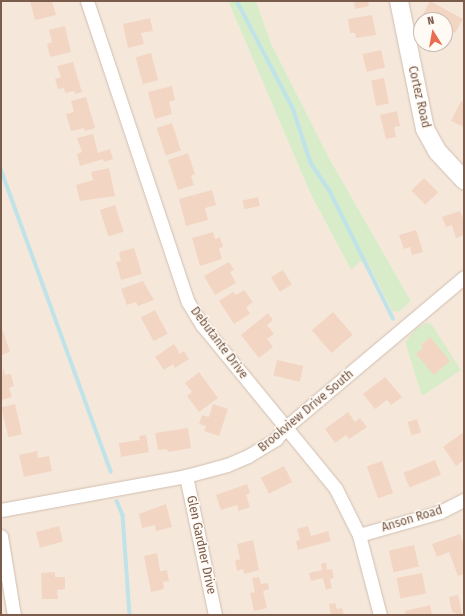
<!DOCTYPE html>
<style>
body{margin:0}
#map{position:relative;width:465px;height:616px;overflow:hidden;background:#fdf6ec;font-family:"Fira Sans Condensed",sans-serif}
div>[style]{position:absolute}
.residential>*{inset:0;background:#f5e8da}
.green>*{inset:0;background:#d8ecc9}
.stream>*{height:3.5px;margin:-1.75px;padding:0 1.75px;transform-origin:1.75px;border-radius:1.75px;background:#bfe3e8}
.building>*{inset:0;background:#f3d5c3;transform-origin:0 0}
.roads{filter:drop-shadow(0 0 1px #d1beb0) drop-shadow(0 0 1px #d1beb0)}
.street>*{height:13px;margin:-6.5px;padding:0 6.5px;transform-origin:6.5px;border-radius:6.5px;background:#fff}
.secondary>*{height:18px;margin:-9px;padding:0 9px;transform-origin:9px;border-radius:9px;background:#fff}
span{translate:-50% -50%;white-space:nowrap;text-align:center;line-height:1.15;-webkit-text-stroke:3px #fffaf3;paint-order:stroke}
.street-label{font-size:13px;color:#7a5c4d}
.frame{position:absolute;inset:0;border:2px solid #7a5c4d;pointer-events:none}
.north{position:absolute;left:413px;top:12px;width:40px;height:40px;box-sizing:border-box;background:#fffaf3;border:1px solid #cabbb1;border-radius:50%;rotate:349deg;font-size:11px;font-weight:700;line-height:16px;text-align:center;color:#7a5c4d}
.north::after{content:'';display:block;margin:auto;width:14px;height:18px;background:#e76f51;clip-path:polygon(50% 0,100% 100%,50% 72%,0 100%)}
</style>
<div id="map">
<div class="residential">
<i style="clip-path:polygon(evenodd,1px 1px,228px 1px,311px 195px,351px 270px,360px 262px,367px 261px,411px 301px,328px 156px,271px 43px,256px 1px,464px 1px,464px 615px,1px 615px,1px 1px,421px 20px,445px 20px,445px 44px,421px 44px,421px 20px)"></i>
</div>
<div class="green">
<i style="clip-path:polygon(228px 1px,256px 1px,271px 43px,328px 156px,411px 301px,400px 311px,393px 312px,367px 261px,360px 262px,351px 270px,311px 195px)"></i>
<i style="clip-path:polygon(427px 322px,432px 325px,461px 370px,422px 396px,405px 342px,416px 329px)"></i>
</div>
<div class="stream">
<i style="left:237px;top:1px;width:121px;rotate:62.4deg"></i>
<i style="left:293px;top:108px;width:58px;rotate:71.9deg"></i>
<i style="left:311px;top:163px;width:36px;rotate:56deg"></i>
<i style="left:331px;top:193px;width:140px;rotate:63.6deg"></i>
<i style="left:1px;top:169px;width:322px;rotate:70deg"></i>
<i style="left:117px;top:501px;width:15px;rotate:67deg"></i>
<i style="left:123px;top:515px;width:100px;rotate:86deg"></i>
</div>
<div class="building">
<i style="clip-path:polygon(30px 1px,52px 1px,56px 15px,35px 20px)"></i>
<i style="clip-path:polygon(354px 1px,368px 1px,369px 6px,355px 9px)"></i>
<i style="clip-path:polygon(430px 1px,463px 19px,455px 33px,445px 28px,445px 20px,430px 20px,422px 16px)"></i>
<i style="clip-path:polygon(372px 15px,376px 35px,356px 38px,355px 33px,350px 33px,348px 19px)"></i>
<i style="clip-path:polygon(150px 18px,153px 31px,141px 33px,144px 44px,128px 48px,123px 24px)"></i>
<i style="clip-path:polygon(65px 26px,71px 52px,50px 57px,47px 44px,52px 42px,49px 30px)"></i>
<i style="left:381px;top:50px;width:18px;height:19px;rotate:77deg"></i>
<i style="left:151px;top:53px;width:28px;height:16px;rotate:75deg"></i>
<i style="clip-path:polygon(73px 62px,82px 92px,75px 94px,74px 91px,65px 93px,64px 88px,58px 89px,55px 79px,61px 77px,57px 66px)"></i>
<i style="left:384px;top:78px;width:26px;height:13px;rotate:79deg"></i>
<i style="clip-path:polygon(172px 86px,175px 100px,169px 102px,172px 114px,155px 119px,148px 92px)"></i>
<i style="clip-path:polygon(86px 97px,95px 128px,85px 131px,84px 128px,71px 131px,66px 114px,74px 112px,71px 101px)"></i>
<i style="clip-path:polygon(461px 101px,464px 102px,464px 127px,451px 121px)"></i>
<i style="clip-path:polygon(397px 111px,400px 126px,394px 127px,396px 137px,386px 139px,380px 115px)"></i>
<i style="left:172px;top:123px;width:29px;height:16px;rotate:72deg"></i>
<i style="clip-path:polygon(93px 134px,98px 153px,110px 149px,113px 159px,104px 162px,103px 159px,80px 166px,77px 154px,82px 152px,77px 138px)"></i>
<i style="clip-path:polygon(188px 153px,195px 174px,191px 176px,194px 185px,178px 190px,168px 160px)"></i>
<i style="clip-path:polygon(109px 168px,115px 196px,80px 201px,76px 185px,93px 180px,91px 172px)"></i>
<i style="left:424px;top:178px;width:20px;height:18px;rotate:45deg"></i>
<i style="clip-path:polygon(212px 190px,216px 205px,205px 208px,208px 220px,186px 226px,179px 199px)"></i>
<i style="left:258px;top:197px;width:9px;height:16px;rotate:77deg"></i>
<i style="left:115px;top:205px;width:28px;height:16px;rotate:72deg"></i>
<i style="clip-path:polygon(460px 211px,464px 221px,464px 235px,456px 238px,452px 225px,446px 227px,442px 217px)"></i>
<i style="clip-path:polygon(416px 230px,423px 252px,412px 255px,410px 247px,404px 249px,399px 235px)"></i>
<i style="clip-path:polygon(213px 232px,215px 239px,220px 237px,223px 247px,219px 248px,222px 259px,200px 266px,192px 238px)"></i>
<i style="clip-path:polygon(134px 248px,142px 274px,121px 280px,116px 262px,121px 261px,119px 252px)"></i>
<i style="clip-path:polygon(229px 262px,234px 270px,230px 272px,236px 283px,215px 295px,204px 276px)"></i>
<i style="left:283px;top:270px;width:17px;height:14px;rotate:59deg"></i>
<i style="clip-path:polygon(143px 281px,154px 300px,138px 306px,136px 302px,127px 305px,121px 289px)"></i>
<i style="clip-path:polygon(244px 290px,253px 302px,246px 307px,250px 314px,234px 324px,219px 301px,233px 292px,236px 295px)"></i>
<i style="left:155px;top:310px;width:27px;height:16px;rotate:62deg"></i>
<i style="left:333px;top:312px;width:30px;height:28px;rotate:49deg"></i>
<i style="clip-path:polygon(268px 313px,273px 320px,267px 325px,274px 334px,267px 339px,273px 347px,259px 358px,241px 335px)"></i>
<i style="clip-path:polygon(3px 331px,10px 352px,1px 355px,1px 332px)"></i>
<i style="clip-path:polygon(430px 337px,450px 361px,434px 375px,416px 354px,423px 348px,421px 345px)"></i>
<i style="clip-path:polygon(174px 344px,180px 354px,184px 351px,189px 359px,175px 368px,173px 364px,164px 370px,155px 357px)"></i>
<i style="left:277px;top:360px;width:27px;height:16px;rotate:13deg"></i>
<i style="clip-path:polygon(3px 367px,5px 375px,11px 374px,14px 386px,9px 388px,12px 397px,1px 400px)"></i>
<i style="clip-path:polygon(199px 372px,218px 398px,199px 412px,187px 396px,192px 392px,185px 383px)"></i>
<i style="clip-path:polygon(385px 377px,402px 397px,391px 405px,387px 400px,375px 409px,363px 394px)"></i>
<i style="left:15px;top:404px;width:31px;height:14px;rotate:77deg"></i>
<i style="clip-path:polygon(213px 404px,228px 409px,219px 436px,204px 431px,206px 426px,199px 424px,202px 415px,209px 417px)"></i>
<i style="clip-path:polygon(348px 412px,355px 422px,360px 418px,367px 427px,349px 439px,346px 435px,335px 443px,325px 429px)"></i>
<i style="left:417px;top:419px;width:14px;height:10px;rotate:73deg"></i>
<i style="clip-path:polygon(188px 428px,191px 448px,168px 452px,167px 449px,158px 450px,155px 433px)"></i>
<i style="clip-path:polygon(462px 433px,464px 436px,464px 460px,456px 466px,443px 447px)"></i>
<i style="clip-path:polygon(146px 435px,149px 452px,121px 457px,119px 443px,140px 440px,139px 436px)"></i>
<i style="clip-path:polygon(37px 451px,38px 458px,49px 456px,52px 471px,24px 477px,19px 455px)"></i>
<i style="left:435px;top:460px;width:16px;height:34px;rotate:68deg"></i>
<i style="left:382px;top:461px;width:34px;height:16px;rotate:71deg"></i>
<i style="left:284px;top:466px;width:18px;height:26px;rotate:63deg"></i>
<i style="clip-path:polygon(247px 484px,250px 493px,246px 495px,250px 507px,239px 511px,237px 505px,221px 510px,216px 495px)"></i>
<i style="clip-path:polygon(166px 504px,172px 527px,156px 531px,155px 525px,142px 528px,139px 514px)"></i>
<i style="left:59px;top:526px;width:16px;height:24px;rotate:75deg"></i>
<i style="clip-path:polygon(308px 526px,311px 536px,328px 531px,331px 541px,298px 550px,296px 541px,300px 540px,297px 529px)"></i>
<i style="clip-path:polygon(460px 534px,464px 545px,464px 574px,458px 576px,449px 552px,437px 557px,432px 544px)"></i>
<i style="clip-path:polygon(253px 540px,259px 570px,244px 574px,243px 569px,237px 571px,235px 561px,240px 559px,237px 544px)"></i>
<i style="left:414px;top:545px;width:22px;height:26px;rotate:77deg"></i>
<i style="clip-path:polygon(157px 553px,160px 571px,167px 570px,169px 581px,163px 582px,164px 589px,151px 592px,144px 556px)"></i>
<i style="clip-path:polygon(326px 562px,327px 570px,332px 569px,334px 578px,330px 579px,332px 588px,326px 590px,323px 578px,311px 581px,309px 573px,322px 570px,321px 564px)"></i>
<i style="clip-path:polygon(55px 572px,55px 577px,65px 577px,65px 589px,57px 590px,58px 599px,42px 599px,41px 573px)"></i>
<i style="left:422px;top:573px;width:21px;height:26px;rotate:79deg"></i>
<i style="clip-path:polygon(259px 577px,261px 584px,268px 583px,269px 589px,263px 591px,267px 608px,254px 611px,250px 593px,255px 592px,252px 578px)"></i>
<i style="clip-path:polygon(458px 595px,462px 615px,461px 615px,452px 612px,449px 597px)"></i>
<i style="clip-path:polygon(335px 603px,337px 609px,342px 608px,344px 615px,331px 615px,329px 604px)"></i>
<i style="clip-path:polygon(430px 605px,432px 615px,406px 615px,405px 611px)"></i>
</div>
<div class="roads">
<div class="street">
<i style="left:87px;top:1px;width:317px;rotate:71.5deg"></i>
<i style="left:188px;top:302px;width:27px;rotate:59deg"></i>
<i style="left:202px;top:325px;width:212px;rotate:50.7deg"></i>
<i style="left:336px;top:489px;width:51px;rotate:63.4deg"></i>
<i style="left:359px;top:535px;width:83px;rotate:75.3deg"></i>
<i style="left:186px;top:476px;width:142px;rotate:78.2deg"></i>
<i style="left:1px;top:510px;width:188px;rotate:-10.4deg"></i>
<i style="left:186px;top:476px;width:42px;rotate:-15deg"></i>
<i style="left:227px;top:465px;width:23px;rotate:-23deg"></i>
<i style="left:248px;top:456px;width:33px;rotate:-31deg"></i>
<i style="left:276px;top:439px;width:16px;rotate:-50deg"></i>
<i style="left:286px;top:427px;width:233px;rotate:-40.1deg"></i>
<i style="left:359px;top:535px;width:84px;rotate:-15.9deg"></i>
<i style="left:440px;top:512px;width:27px;rotate:-27deg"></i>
<i style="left:1px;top:536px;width:80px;rotate:80.7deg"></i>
</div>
<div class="secondary">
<i style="left:399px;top:1px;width:131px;rotate:78.5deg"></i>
<i style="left:425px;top:129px;width:25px;rotate:61deg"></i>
<i style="left:437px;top:151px;width:40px;rotate:47deg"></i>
</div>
</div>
<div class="street-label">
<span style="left:419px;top:97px;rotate:77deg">Cortez Road</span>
<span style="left:219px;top:343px;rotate:53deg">Debutante Drive</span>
<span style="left:306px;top:411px;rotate:-40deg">Brookview Drive South</span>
<span style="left:412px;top:519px;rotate:-17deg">Anson Road</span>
<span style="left:201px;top:545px;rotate:78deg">Glen Gardner Drive</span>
</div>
<div class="frame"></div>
<div class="north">N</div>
</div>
